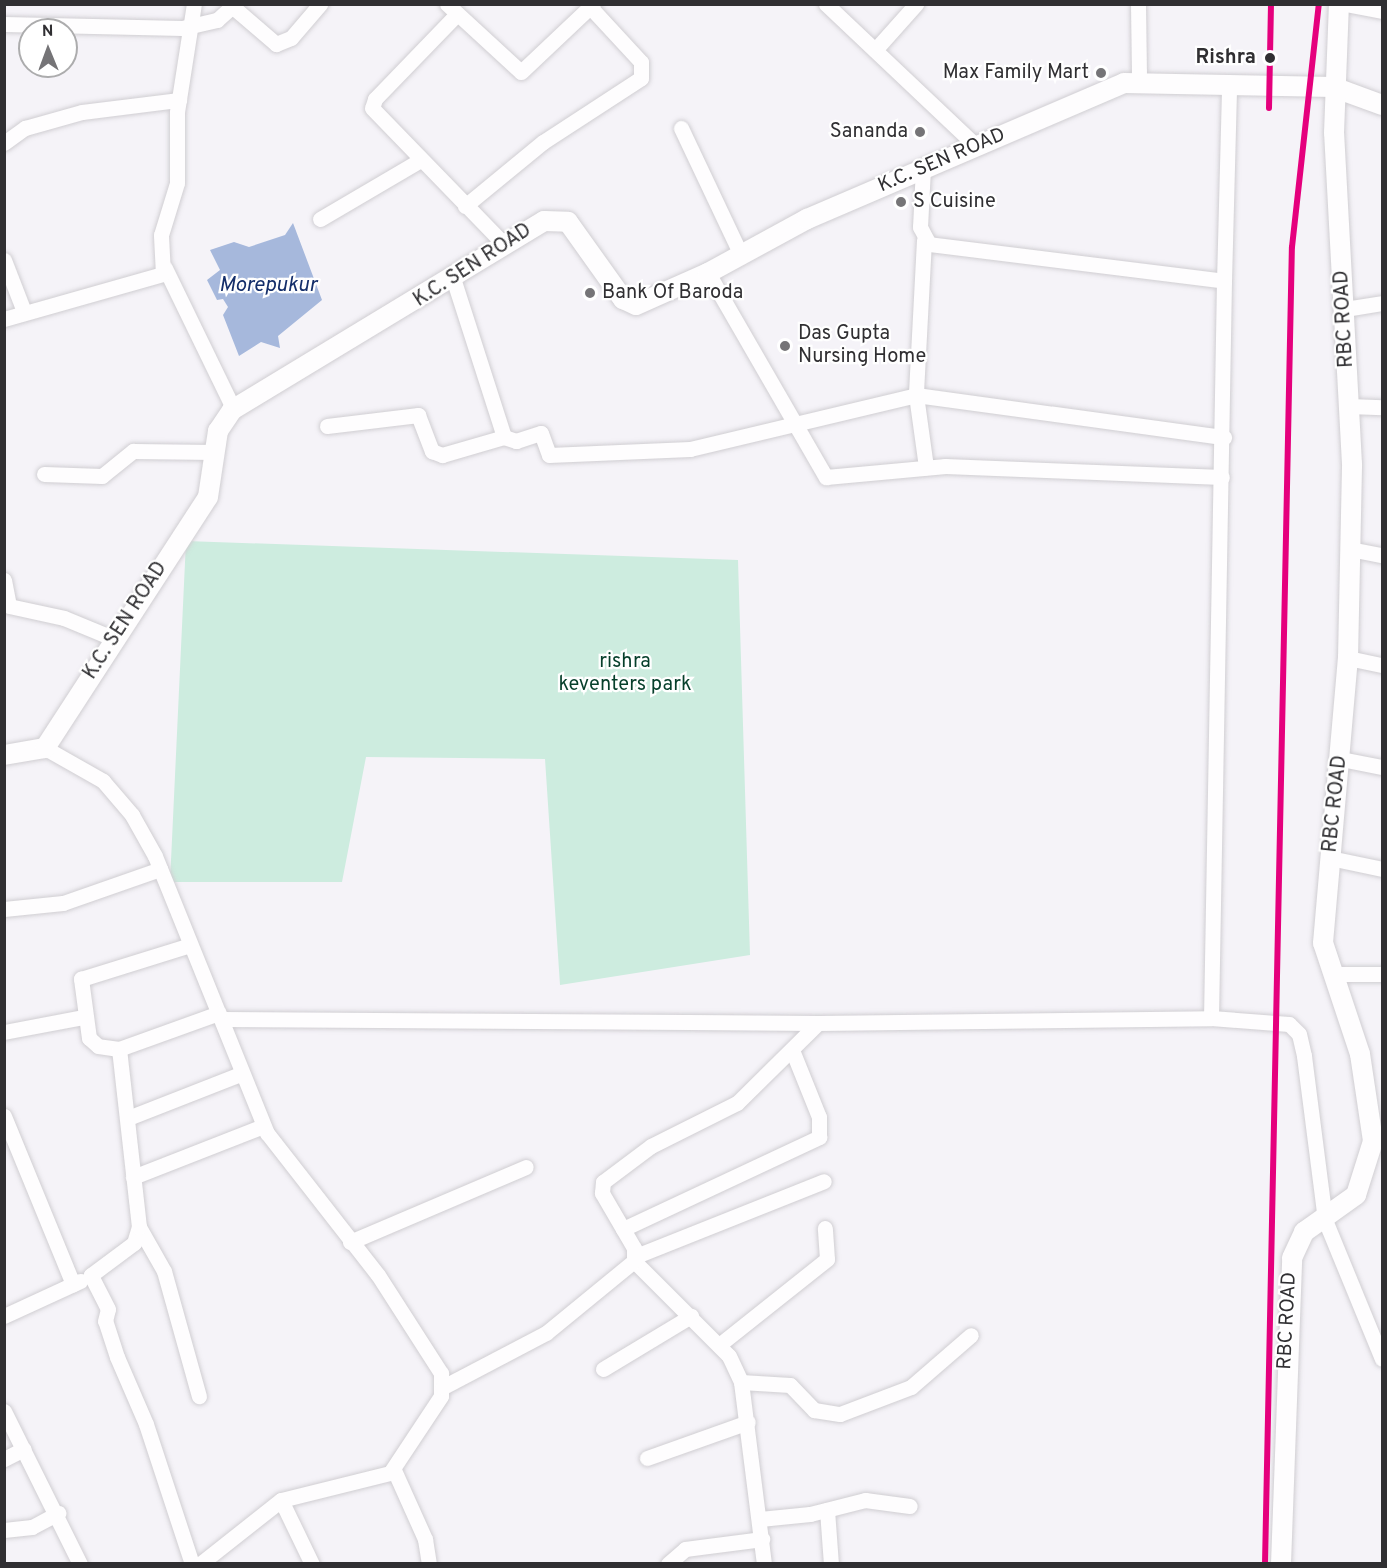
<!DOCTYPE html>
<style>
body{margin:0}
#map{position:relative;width:1387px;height:1568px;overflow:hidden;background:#f5f3f8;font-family:Overpass,sans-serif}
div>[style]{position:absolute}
.green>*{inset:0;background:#cdecdf}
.water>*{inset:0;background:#a6b8dc}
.roads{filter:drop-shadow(0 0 2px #d0ced2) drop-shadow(0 0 2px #d0ced2)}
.minor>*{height:15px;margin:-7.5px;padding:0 7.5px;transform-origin:7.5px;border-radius:7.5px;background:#fefdfe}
.tertiary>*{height:20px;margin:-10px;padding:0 10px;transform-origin:10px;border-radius:10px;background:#fefdfe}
.rail-1>*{height:6px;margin:-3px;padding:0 3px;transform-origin:3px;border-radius:3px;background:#e5007d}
.dots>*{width:16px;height:16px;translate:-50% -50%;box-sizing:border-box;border:3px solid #fff;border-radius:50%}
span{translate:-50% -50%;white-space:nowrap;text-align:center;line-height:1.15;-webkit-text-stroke:4.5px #fff;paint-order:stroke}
.stop-label{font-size:20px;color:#302f32;font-weight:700}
.right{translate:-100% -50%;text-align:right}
.poi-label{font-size:20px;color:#302f32}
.left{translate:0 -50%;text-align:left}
.street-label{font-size:20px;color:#302f32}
.park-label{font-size:20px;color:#063f2b}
.water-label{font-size:21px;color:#142e6a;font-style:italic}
.frame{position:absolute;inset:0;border:6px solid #302f32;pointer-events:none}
.north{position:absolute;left:18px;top:18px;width:60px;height:60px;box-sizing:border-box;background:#fff;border:2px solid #acacad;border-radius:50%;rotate:359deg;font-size:16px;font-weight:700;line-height:24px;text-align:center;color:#302f32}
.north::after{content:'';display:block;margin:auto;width:21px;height:27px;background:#757477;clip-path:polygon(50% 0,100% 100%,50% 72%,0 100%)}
</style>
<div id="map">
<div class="green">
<i style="clip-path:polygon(186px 541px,738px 560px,750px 955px,560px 985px,545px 759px,366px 757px,342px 882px,170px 882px)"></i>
</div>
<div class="water">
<i style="clip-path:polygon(293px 223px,322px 300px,278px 336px,280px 348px,261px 342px,239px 356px,223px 315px,228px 307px,223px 299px,217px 300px,207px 280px,220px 270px,210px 250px,234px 242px,249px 247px,285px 235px)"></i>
</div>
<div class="roads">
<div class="minor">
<i style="left:447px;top:4px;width:100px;rotate:42.6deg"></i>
<i style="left:521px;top:72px;width:99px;rotate:-43.4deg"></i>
<i style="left:826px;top:4px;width:207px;rotate:43.4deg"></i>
<i style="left:1138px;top:4px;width:76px;rotate:89.2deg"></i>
<i style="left:1346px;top:4px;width:37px;rotate:11deg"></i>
<i style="left:233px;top:7px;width:57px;rotate:40.7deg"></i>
<i style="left:276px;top:44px;width:16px;rotate:-22deg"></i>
<i style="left:291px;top:38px;width:45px;rotate:-49.5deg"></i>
<i style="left:457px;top:14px;width:118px;rotate:134deg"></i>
<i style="left:375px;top:99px;width:9px;rotate:108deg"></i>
<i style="left:372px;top:108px;width:188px;rotate:45.9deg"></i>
<i style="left:4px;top:24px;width:178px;rotate:1.3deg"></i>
<i style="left:182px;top:28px;width:36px;rotate:-13deg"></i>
<i style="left:217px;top:20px;width:24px;rotate:-42deg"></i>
<i style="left:875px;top:50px;width:62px;rotate:-48.3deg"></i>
<i style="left:681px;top:128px;width:140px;rotate:64.7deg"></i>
<i style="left:4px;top:143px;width:26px;rotate:-36deg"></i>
<i style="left:25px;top:128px;width:59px;rotate:-15.7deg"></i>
<i style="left:82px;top:112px;width:98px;rotate:-7.1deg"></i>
<i style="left:923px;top:168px;width:59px;rotate:92.9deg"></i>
<i style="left:920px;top:227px;width:19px;rotate:62deg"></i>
<i style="left:929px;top:244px;width:297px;rotate:7.1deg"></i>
<i style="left:1224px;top:281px;width:737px;rotate:91.01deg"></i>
<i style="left:465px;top:206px;width:101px;rotate:-39.4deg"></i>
<i style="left:543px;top:142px;width:117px;rotate:-33.1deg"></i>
<i style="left:641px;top:78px;width:16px;rotate:-90deg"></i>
<i style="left:641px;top:62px;width:75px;rotate:-132.8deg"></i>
<i style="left:320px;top:219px;width:115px;rotate:-30.4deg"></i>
<i style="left:924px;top:240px;width:155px;rotate:93deg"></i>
<i style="left:916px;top:395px;width:73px;rotate:82.1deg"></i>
<i style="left:4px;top:260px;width:53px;rotate:68.8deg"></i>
<i style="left:165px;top:268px;width:156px;rotate:64.1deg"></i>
<i style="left:708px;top:273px;width:236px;rotate:60deg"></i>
<i style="left:826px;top:477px;width:120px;rotate:-5.3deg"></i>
<i style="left:945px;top:466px;width:277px;rotate:2.3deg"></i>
<i style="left:453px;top:278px;width:167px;rotate:72.2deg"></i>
<i style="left:504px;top:437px;width:13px;rotate:18deg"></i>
<i style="left:516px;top:441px;width:26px;rotate:-18deg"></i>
<i style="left:541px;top:433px;width:23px;rotate:70deg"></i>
<i style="left:549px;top:455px;width:141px;rotate:-2.4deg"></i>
<i style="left:690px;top:449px;width:232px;rotate:-13.4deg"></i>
<i style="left:916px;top:395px;width:311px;rotate:7.8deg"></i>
<i style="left:1224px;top:281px;width:197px;rotate:-88.5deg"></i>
<i style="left:1345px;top:309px;width:37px;rotate:-9deg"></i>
<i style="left:4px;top:319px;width:165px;rotate:-15.8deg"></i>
<i style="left:163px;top:274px;width:39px;rotate:-93deg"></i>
<i style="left:161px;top:235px;width:54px;rotate:-72.9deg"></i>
<i style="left:177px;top:183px;width:71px;rotate:-90deg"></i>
<i style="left:177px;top:112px;width:109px;rotate:-81.1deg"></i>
<i style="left:1349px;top:406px;width:33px;rotate:2deg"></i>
<i style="left:327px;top:426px;width:92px;rotate:-6.9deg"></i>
<i style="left:418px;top:415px;width:39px;rotate:69deg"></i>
<i style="left:432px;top:451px;width:11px;rotate:22deg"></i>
<i style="left:442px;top:455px;width:65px;rotate:-16.2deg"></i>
<i style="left:44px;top:474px;width:58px;rotate:2deg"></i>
<i style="left:102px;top:476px;width:40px;rotate:-39deg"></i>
<i style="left:133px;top:451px;width:81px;rotate:0.7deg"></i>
<i style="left:1350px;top:549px;width:33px;rotate:11deg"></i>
<i style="left:4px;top:580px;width:26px;rotate:79deg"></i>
<i style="left:9px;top:606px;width:56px;rotate:12.3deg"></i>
<i style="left:64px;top:618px;width:55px;rotate:22.4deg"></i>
<i style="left:1348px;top:658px;width:35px;rotate:12deg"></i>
<i style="left:45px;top:748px;width:67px;rotate:29.6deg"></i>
<i style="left:103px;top:781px;width:45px;rotate:49.5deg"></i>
<i style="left:132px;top:815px;width:47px;rotate:60.7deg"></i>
<i style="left:155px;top:856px;width:299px;rotate:68deg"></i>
<i style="left:267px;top:1133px;width:180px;rotate:52deg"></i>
<i style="left:378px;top:1275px;width:117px;rotate:57.3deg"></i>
<i style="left:441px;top:1373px;width:23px;rotate:90deg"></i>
<i style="left:441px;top:1396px;width:92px;rotate:123.5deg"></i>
<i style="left:390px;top:1473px;width:112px;rotate:166.1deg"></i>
<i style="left:281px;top:1500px;width:103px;rotate:141.7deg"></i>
<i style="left:1341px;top:759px;width:42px;rotate:11deg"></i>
<i style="left:1330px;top:858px;width:53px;rotate:11.9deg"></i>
<i style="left:4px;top:909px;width:59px;rotate:-5.8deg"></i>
<i style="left:63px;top:903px;width:103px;rotate:-19.3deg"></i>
<i style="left:1334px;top:974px;width:48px"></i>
<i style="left:222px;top:1019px;width:596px;rotate:0.38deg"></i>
<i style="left:818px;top:1023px;width:393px;rotate:-0.7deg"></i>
<i style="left:1211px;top:1018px;width:78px;rotate:4.4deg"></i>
<i style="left:1289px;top:1024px;width:14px;rotate:45deg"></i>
<i style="left:1299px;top:1034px;width:23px;rotate:77deg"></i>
<i style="left:1304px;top:1056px;width:165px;rotate:82.7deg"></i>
<i style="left:1325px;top:1220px;width:150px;rotate:67.7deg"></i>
<i style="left:4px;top:1032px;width:80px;rotate:-10.8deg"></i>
<i style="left:119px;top:1049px;width:21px;rotate:-172deg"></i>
<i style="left:98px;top:1046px;width:12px;rotate:-138deg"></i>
<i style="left:89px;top:1038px;width:60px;rotate:-97.7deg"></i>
<i style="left:81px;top:979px;width:114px;rotate:-17.3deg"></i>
<i style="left:4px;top:1116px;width:182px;rotate:67.7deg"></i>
<i style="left:128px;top:1118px;width:120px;rotate:-21.4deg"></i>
<i style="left:133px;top:1177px;width:140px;rotate:-21.4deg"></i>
<i style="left:139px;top:1227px;width:51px;rotate:60.4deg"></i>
<i style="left:164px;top:1271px;width:130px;rotate:74.4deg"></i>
<i style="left:623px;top:1229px;width:217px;rotate:-25.1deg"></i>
<i style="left:819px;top:1137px;width:20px;rotate:-90deg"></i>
<i style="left:819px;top:1117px;width:72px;rotate:-111.9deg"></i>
<i style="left:350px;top:1242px;width:191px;rotate:-23.1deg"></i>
<i style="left:636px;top:1256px;width:202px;rotate:-21.7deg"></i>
<i style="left:634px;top:1261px;width:134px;rotate:45deg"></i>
<i style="left:729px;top:1356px;width:29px;rotate:65deg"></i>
<i style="left:741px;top:1382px;width:183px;rotate:82.8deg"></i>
<i style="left:4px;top:1316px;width:84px;rotate:-24.7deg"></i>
<i style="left:719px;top:1345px;width:138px;rotate:-38.5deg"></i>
<i style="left:827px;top:1259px;width:31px;rotate:-94deg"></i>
<i style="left:603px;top:1369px;width:103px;rotate:-31.1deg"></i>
<i style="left:741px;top:1382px;width:49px;rotate:3.5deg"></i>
<i style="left:790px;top:1385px;width:35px;rotate:46deg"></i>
<i style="left:814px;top:1410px;width:26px;rotate:9deg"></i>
<i style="left:840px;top:1414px;width:76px;rotate:-20.8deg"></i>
<i style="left:911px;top:1387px;width:79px;rotate:-40.9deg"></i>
<i style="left:443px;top:1387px;width:116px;rotate:-27.7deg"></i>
<i style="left:546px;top:1333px;width:114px;rotate:-39.3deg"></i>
<i style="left:634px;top:1261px;width:13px;rotate:-90deg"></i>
<i style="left:634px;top:1248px;width:64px;rotate:-120.2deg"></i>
<i style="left:602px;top:1193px;width:11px;rotate:-85deg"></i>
<i style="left:603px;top:1182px;width:60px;rotate:-36.9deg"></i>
<i style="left:651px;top:1146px;width:96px;rotate:-26.6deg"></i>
<i style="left:737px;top:1103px;width:114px;rotate:-44.6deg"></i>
<i style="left:4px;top:1411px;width:171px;rotate:63.6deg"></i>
<i style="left:647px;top:1458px;width:107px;rotate:-19.6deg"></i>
<i style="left:4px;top:1459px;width:22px;rotate:-27deg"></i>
<i style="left:394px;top:1470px;width:76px;rotate:65.8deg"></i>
<i style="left:425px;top:1539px;width:25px;rotate:81deg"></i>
<i style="left:281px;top:1500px;width:71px;rotate:64.2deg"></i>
<i style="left:827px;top:1510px;width:54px;rotate:85.8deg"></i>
<i style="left:760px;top:1519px;width:50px;rotate:-5.7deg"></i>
<i style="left:810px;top:1514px;width:57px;rotate:-14.3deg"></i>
<i style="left:865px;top:1500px;width:45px;rotate:7.6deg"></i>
<i style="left:4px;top:1530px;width:28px;rotate:-6deg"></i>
<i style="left:32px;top:1527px;width:30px;rotate:-28deg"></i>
<i style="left:192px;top:1564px;width:147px;rotate:-108.2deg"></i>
<i style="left:146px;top:1424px;width:73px;rotate:-113.4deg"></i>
<i style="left:117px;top:1357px;width:38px;rotate:-108deg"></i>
<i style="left:105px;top:1321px;width:12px;rotate:-76deg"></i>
<i style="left:108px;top:1309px;width:38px;rotate:-117deg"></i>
<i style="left:91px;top:1275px;width:54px;rotate:-36.7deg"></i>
<i style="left:134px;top:1243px;width:17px;rotate:-73deg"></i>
<i style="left:139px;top:1227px;width:179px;rotate:-96.4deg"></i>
<i style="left:119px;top:1049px;width:106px;rotate:-19.8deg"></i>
<i style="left:668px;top:1564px;width:23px;rotate:-41deg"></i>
<i style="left:685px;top:1549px;width:78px;rotate:-7.4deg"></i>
</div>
<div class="tertiary">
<i style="left:4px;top:755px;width:42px;rotate:-9.7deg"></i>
<i style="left:45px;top:748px;width:299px;rotate:-57deg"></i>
<i style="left:208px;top:497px;width:67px;rotate:-81.4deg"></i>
<i style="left:218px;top:431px;width:25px;rotate:-56deg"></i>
<i style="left:232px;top:410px;width:365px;rotate:-31.2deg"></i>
<i style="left:544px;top:221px;width:24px;rotate:2deg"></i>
<i style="left:568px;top:222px;width:95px;rotate:54.5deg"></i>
<i style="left:623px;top:299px;width:14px;rotate:25deg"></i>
<i style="left:636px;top:305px;width:79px;rotate:-24deg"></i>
<i style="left:708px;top:273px;width:113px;rotate:-28.6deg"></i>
<i style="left:807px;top:219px;width:345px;rotate:-23.2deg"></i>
<i style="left:1124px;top:83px;width:209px;rotate:1.1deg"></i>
<i style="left:1333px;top:87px;width:52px;rotate:20.2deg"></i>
<i style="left:1281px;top:1564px;width:306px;rotate:-87.9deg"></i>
<i style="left:1292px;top:1258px;width:29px;rotate:-65deg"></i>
<i style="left:1304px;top:1232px;width:64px;rotate:-35.4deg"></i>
<i style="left:1356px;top:1195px;width:57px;rotate:-72.5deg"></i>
<i style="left:1373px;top:1141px;width:88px;rotate:-98.5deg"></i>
<i style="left:1360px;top:1054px;width:117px;rotate:-108.4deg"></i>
<i style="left:1323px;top:943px;width:286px;rotate:-85deg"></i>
<i style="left:1348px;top:658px;width:194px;rotate:-88.8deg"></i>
<i style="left:1352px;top:464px;width:331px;rotate:-93.1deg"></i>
<i style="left:1334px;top:133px;width:129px;rotate:-87.8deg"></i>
</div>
</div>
<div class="rail-1">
<i style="left:1269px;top:108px;width:104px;rotate:-88.9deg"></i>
<i style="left:1265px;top:1564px;width:1317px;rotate:-88.83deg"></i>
<i style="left:1292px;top:247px;width:244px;rotate:-83.7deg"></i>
</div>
<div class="dots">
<i style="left:1270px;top:58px;background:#302f32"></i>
<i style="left:1101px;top:73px;background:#757477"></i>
<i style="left:920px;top:132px;background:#757477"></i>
<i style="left:901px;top:202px;background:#757477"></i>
<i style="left:590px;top:293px;background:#757477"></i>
<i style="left:785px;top:346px;background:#757477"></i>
</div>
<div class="stop-label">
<span class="right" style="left:1256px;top:58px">Rishra</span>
</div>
<div class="poi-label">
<span class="right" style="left:1089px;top:73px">Max Family Mart</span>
<span class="right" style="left:908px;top:132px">Sananda</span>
<span class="left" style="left:913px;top:202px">S Cuisine</span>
<span class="left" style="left:602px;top:293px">Bank Of Baroda</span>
<span class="left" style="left:798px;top:346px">Das Gupta<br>Nursing Home</span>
</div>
<div class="street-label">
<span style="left:942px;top:161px;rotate:-23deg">K.C. SEN ROAD</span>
<span style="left:473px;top:266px;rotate:-33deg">K.C. SEN ROAD</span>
<span style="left:1345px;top:319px;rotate:-93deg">RBC ROAD</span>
<span style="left:126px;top:621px;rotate:-57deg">K.C. SEN ROAD</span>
<span style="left:1336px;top:804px;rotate:-84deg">RBC ROAD</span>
<span style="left:1288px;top:1321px;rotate:-87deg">RBC ROAD</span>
</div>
<div class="park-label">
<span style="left:625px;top:674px">rishra<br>keventers park</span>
</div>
<div class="water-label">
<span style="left:268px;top:286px">Morepukur</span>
</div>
<div class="frame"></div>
<div class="north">N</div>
</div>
